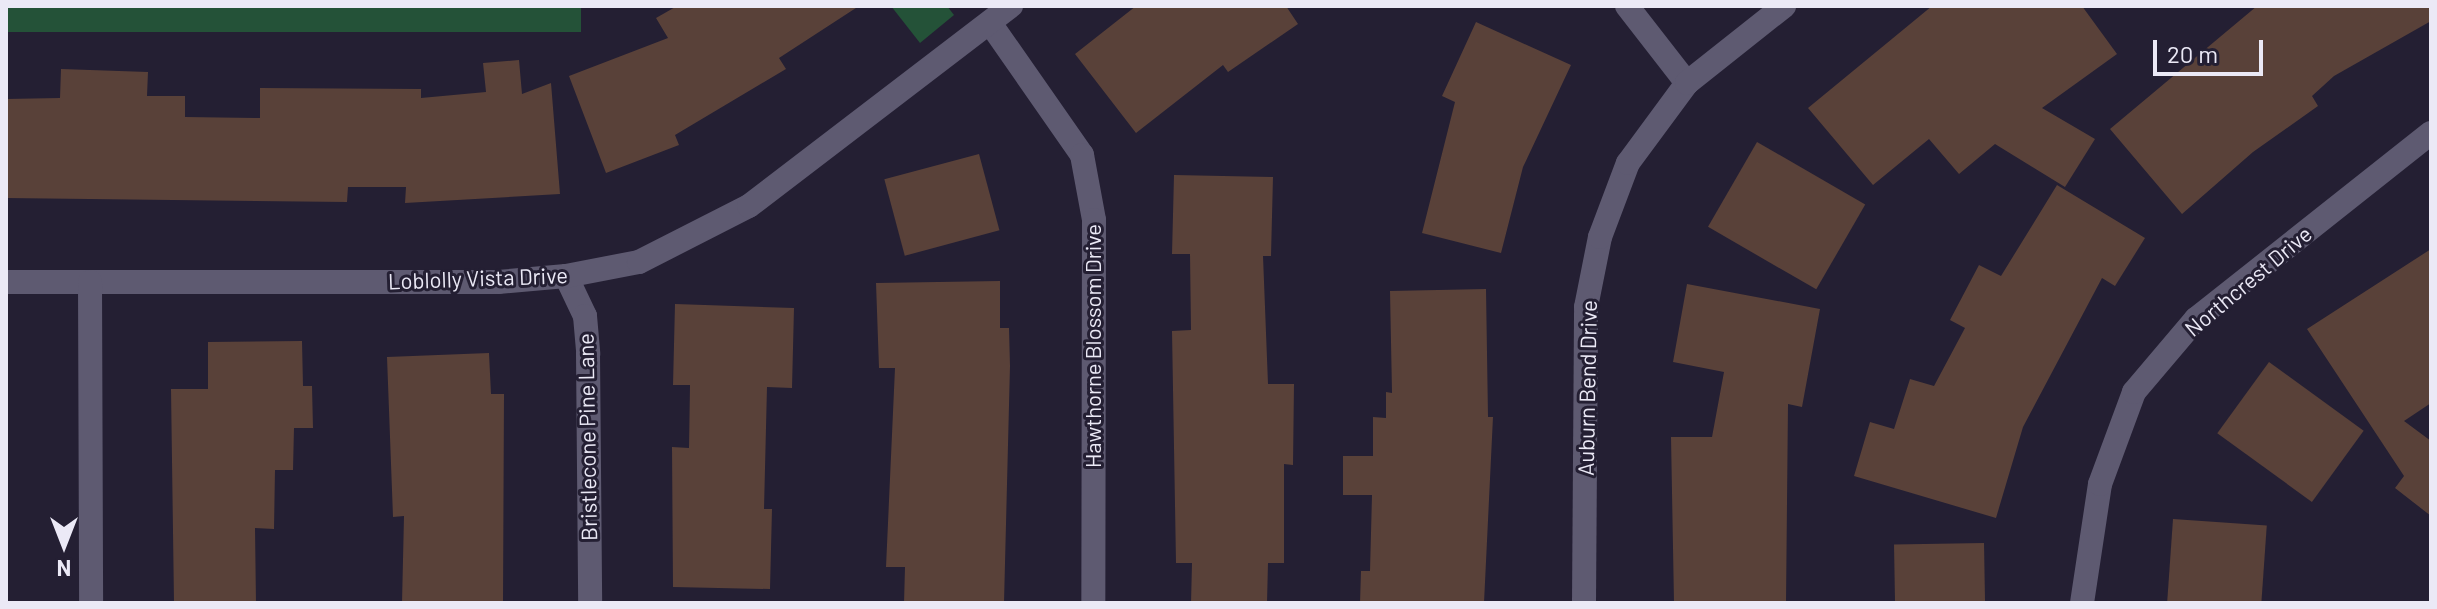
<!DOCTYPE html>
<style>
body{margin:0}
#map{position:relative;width:2437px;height:609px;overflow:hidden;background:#241f33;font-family:Barlow,sans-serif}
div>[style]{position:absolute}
.green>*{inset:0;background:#245238;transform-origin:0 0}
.building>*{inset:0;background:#594139;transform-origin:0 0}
.minor>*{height:24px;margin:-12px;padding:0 12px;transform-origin:12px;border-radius:12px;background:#5e5a71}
span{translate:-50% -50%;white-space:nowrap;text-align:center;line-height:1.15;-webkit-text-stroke:6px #241f33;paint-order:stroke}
.street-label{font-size:22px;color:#ebe9f6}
.frame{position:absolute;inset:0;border:8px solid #ebe9f6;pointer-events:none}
.north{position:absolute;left:24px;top:505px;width:80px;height:80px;-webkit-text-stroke:6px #241f33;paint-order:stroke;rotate:180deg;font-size:22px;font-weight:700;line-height:32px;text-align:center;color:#ebe9f6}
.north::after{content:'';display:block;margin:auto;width:28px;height:36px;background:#ebe9f6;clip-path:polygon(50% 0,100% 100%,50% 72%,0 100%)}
.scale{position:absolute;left:2153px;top:40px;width:110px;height:36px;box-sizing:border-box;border:4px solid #ebe9f6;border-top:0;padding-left:10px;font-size:24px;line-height:28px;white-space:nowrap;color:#ebe9f6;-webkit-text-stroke:6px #241f33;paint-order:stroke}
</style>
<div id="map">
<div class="green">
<i style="left:6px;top:6px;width:575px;height:26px"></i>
<i style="clip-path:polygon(891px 6px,947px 6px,954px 15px,920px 43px)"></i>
</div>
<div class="building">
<i style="clip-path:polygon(677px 6px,859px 6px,779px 58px,786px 69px,675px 135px,679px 145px,606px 173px,569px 76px,668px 38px,656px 18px)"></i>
<i style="clip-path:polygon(1136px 6px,1286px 6px,1298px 24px,1228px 72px,1223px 65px,1136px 133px,1075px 54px)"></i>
<i style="clip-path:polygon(1932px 6px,2082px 6px,2117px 54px,2042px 108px,2095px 139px,2065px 187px,1995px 144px,1959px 174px,1929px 139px,1873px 185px,1808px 108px)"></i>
<i style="clip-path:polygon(2257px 6px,2431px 6px,2431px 21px,2334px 76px,2312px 96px,2318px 106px,2253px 152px,2182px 214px,2110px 129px)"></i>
<i style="clip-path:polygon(1476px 22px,1571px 65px,1523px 167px,1501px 253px,1422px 233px,1455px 102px,1442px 96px)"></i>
<i style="clip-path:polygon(519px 60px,522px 94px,551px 83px,560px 194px,405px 203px,406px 187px,348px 187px,347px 202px,6px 198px,6px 99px,60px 98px,61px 69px,148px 72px,147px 96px,185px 96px,185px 117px,260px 118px,260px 88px,421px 89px,421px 98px,486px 92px,483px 63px)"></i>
<i style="left:1757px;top:142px;width:125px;height:98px;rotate:30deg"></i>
<i style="left:979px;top:154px;width:79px;height:98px;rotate:75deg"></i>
<i style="clip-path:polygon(1174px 175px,1273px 177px,1271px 256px,1263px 256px,1268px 384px,1294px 384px,1293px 465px,1284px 464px,1284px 563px,1268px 563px,1267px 603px,1191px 603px,1192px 563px,1176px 563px,1172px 331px,1191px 330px,1190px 254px,1172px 254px)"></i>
<i style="clip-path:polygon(2057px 185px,2145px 238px,2115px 286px,2102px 278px,2023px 427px,1996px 518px,1854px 476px,1870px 422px,1894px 429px,1910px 379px,1934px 386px,1965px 328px,1950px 320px,1979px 265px,2001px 276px)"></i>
<i style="clip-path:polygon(2431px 249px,2431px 403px,2404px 421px,2431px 441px,2431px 516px,2395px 488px,2404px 476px,2307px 329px)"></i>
<i style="clip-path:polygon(1000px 281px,1000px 328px,1009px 328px,1010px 366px,1004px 603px,904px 603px,905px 567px,886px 567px,895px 368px,879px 368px,876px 283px)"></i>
<i style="clip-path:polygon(1687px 284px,1820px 309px,1802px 407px,1788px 404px,1786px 603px,1674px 603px,1671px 437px,1712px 437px,1724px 372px,1673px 362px)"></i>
<i style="clip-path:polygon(1486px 289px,1488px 417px,1493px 417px,1484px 603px,1360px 603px,1361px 571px,1370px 571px,1372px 495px,1343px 495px,1343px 456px,1373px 456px,1373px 417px,1386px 418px,1386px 392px,1392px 393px,1390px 291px)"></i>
<i style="clip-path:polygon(675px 304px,794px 308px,792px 388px,767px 387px,764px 509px,772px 509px,770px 589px,673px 587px,672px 447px,689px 448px,690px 385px,673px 385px)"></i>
<i style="clip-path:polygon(302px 341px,303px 386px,312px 386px,313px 428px,294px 428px,293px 470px,275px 470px,274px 529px,255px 528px,256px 603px,174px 603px,171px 389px,208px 389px,208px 342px)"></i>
<i style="clip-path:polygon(489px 353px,491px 394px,504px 394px,503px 603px,402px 603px,404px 516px,393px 517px,387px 357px)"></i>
<i style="left:2269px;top:362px;width:117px;height:88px;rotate:36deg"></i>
<i style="left:2173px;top:519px;width:94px;height:84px;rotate:4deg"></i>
<i style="left:1984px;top:543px;width:60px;height:90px;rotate:89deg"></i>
</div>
<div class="minor">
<i style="left:1627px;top:6px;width:98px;rotate:52.1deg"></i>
<i style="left:990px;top:23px;width:161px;rotate:55.1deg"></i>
<i style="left:1082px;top:155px;width:66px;rotate:79.5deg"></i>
<i style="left:1094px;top:220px;width:383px;rotate:90.1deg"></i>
<i style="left:566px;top:276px;width:44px;rotate:64.6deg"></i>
<i style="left:585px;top:316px;width:38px;rotate:85deg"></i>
<i style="left:588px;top:354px;width:249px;rotate:89.5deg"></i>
<i style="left:6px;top:282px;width:492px"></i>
<i style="left:498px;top:282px;width:68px;rotate:-5deg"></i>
<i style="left:566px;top:276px;width:74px;rotate:-10.9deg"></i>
<i style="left:639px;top:262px;width:123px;rotate:-27deg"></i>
<i style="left:749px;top:206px;width:330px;rotate:-37.4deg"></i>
<i style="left:90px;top:282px;width:321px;rotate:89.8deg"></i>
<i style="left:1584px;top:603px;width:296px;rotate:-89.6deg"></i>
<i style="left:1586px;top:307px;width:71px;rotate:-78.7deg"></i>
<i style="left:1600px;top:237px;width:79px;rotate:-69.3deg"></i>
<i style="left:1628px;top:163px;width:99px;rotate:-53.6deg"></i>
<i style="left:1687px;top:83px;width:124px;rotate:-38.4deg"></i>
<i style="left:2082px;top:603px;width:120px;rotate:-81.4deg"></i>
<i style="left:2100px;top:484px;width:98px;rotate:-69.7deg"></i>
<i style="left:2134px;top:392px;width:96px;rotate:-49.7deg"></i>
<i style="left:2196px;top:319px;width:300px;rotate:-38.4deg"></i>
</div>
<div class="street-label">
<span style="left:478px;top:278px;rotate:-2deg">Loblolly Vista Drive</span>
<span style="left:2248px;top:281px;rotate:-40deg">Northcrest Drive</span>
<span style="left:1093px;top:346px;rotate:-90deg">Hawthorne Blossom Drive</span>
<span style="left:1587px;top:388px;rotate:-89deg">Auburn Bend Drive</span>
<span style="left:587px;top:437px;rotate:-91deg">Bristlecone Pine Lane</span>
</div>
<div class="frame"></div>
<div class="north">N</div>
<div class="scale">20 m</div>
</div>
